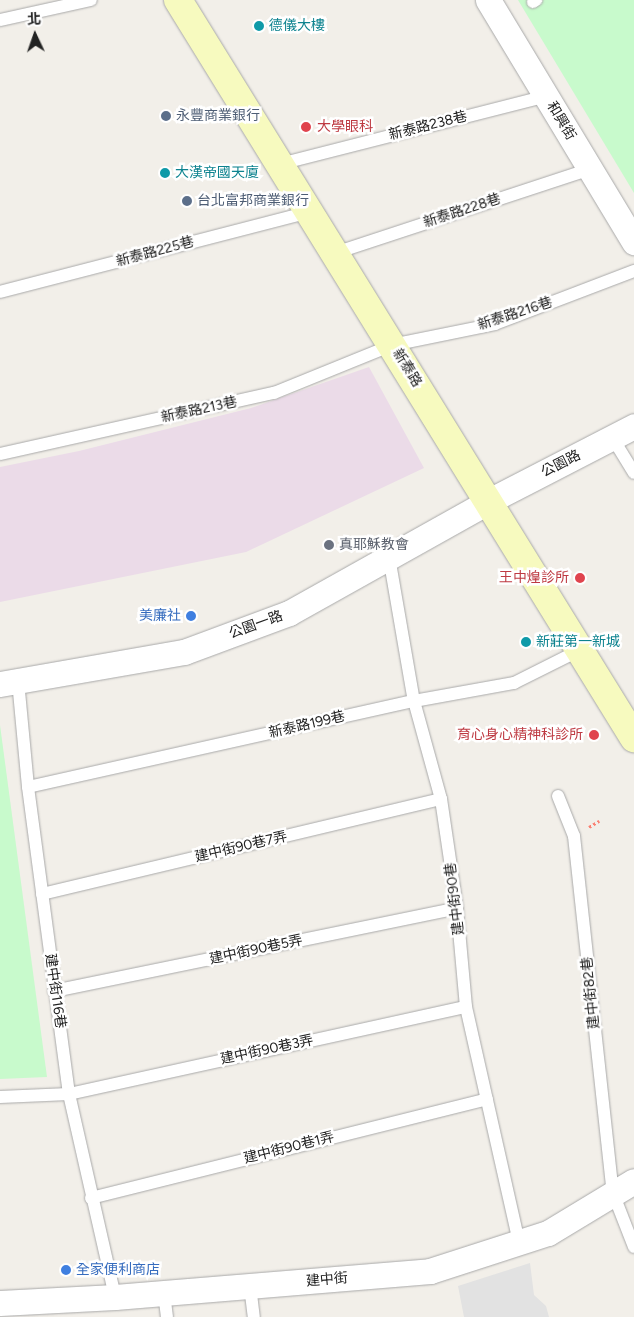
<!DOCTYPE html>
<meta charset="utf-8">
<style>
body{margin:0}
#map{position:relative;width:634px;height:1317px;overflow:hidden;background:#f2efe9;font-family:Figtree,"Noto Sans TC",sans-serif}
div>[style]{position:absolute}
.industrial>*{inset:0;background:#ebdbe8}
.park>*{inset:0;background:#c8facc}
.parking>*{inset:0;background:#e2e2e2}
.path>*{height:3px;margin-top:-1.5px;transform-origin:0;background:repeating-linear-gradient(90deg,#fa8072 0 2.5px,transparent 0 5px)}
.roads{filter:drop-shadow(0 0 1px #a9a9a9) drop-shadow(0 0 1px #a9a9a9)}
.lane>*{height:12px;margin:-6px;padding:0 6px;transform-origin:6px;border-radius:6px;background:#fff}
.street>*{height:25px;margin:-12.5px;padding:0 12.5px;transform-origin:12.5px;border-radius:12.5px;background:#fff}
.secondary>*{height:28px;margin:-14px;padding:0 14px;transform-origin:14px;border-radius:14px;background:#f7fabf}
.dots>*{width:14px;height:14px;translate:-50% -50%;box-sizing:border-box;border:2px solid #fff;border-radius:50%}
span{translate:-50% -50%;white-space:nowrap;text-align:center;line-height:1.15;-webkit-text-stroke:5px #fff;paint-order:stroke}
.culture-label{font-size:14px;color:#0d838f}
.left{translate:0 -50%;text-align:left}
.service-label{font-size:14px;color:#4e5e75}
.street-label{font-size:14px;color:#222}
.health-label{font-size:14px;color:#be3a42}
.right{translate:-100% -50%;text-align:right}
.worship-label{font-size:14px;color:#5b616d}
.shop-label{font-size:14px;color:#366cbe}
.north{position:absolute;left:10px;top:10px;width:50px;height:50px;-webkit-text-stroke:4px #fff;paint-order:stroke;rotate:357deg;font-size:14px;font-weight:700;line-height:20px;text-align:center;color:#222}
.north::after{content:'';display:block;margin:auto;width:18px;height:22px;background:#222;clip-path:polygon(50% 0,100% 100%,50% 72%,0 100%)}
</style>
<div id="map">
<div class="industrial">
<i style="clip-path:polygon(369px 367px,424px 468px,246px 552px,0 602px,0 467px,79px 451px,251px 408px)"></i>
</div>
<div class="park">
<i style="clip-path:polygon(518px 0,634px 0,634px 193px)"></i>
<i style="clip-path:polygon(0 725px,47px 1077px,0 1079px)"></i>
</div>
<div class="parking">
<i style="clip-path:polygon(530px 1263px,534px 1295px,546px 1306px,549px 1317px,464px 1317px,458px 1286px)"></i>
</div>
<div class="path">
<i style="left:589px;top:827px;width:12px;rotate:-31deg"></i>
</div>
<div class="roads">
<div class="lane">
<i style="left:533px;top:2px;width:4px;rotate:-34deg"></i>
<i style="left:0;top:20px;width:93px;rotate:-12.4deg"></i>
<i style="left:280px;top:164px;width:275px;rotate:-14.3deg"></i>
<i style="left:335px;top:253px;width:268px;rotate:-18.2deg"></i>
<i style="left:0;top:292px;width:319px;rotate:-14.5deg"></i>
<i style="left:612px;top:437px;width:42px;rotate:58.6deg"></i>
<i style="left:0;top:454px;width:281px;rotate:-12.6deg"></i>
<i style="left:274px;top:393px;width:127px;rotate:-22.1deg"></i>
<i style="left:392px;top:345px;width:105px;rotate:-11.5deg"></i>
<i style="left:495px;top:324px;width:149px;rotate:-20.9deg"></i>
<i style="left:389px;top:557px;width:146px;rotate:80.2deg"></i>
<i style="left:414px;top:701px;width:102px;rotate:74.6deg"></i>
<i style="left:441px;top:799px;width:110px;rotate:81.6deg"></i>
<i style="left:457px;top:908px;width:99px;rotate:84.8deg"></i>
<i style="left:466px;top:1007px;width:241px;rotate:77.3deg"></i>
<i style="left:18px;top:681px;width:106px;rotate:84.6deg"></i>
<i style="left:28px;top:787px;width:310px;rotate:82.4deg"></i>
<i style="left:69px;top:1094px;width:208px;rotate:77.2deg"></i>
<i style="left:28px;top:787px;width:395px;rotate:-12.6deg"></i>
<i style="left:414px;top:701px;width:102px;rotate:-10.2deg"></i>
<i style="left:514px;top:683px;width:74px;rotate:-26.6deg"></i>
<i style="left:558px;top:796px;width:43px;rotate:68.2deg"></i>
<i style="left:574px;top:836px;width:359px;rotate:83.8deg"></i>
<i style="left:613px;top:1193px;width:58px;rotate:68.7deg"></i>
<i style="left:42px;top:894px;width:410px;rotate:-13.4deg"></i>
<i style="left:54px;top:991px;width:411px;rotate:-11.6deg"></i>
<i style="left:0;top:1097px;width:69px;rotate:-2.5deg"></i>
<i style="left:69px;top:1094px;width:406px;rotate:-12.4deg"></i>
<i style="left:91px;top:1198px;width:408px;rotate:-14deg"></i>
<i style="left:250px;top:1286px;width:31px;rotate:83deg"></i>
<i style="left:164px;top:1293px;width:24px;rotate:83deg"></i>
</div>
<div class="street">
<i style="left:488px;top:0;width:283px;rotate:58.9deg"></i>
<i style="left:0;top:684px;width:187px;rotate:-9.9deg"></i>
<i style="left:184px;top:652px;width:112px;rotate:-20.4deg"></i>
<i style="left:289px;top:613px;width:229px;rotate:-29.2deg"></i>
<i style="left:489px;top:501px;width:163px;rotate:-27.3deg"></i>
<i style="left:0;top:1303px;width:115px;rotate:-3deg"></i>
<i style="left:115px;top:1297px;width:316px;rotate:-4.7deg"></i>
<i style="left:430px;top:1271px;width:124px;rotate:-17.9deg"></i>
<i style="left:548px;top:1233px;width:100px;rotate:-31.2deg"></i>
</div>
<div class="secondary">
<i style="left:178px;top:0;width:868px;rotate:58.29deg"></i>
</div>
</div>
<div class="dots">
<i style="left:259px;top:26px;background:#0f9aa8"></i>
<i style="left:166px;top:116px;background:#5c6f8a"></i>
<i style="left:306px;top:127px;background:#e0444e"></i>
<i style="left:165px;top:173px;background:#0f9aa8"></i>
<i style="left:187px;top:201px;background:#5c6f8a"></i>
<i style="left:329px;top:545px;background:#6b7280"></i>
<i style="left:580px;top:578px;background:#e0444e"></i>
<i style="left:191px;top:616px;background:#3f7fe0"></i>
<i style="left:526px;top:642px;background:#0f9aa8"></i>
<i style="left:594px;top:735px;background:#e0444e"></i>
<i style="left:66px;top:1270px;background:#3f7fe0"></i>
</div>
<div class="culture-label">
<span class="left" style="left:269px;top:26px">德儀大樓</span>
<span class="left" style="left:175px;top:173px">大漢帝國天廈</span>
<span class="left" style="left:536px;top:642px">新莊第一新城</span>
</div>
<div class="service-label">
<span class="left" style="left:176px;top:116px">永豐商業銀行</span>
<span class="left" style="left:197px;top:201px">台北富邦商業銀行</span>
</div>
<div class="street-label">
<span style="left:561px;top:121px;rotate:59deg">和興街</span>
<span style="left:428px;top:126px;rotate:-14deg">新泰路238巷</span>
<span style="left:462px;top:211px;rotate:-18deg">新泰路228巷</span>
<span style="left:155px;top:252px;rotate:-15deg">新泰路225巷</span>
<span style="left:515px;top:314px;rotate:-18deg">新泰路216巷</span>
<span style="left:407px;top:368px;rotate:58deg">新泰路</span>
<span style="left:199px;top:410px;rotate:-12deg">新泰路213巷</span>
<span style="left:561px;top:464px;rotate:-27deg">公園路</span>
<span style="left:256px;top:625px;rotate:-20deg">公園一路</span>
<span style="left:307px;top:725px;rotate:-13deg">新泰路199巷</span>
<span style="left:241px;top:847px;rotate:-13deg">建中街90巷7弄</span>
<span style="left:455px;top:899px;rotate:-97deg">建中街90巷</span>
<span style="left:256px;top:950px;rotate:-12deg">建中街90巷5弄</span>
<span style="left:55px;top:991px;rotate:82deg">建中街116巷</span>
<span style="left:591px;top:993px;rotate:-96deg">建中街82巷</span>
<span style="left:267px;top:1050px;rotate:-12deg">建中街90巷3弄</span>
<span style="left:289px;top:1148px;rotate:-14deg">建中街90巷1弄</span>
<span style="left:327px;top:1280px;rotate:-5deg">建中街</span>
</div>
<div class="health-label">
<span class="left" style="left:317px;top:127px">大學眼科</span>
<span class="right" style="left:569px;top:578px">王中煌診所</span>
<span class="right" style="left:583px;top:735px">育心身心精神科診所</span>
</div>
<div class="worship-label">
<span class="left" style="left:339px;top:545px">真耶穌教會</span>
</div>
<div class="shop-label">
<span class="right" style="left:181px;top:616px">美廉社</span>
<span class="left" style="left:76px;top:1270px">全家便利商店</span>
</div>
<div class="north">北</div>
</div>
